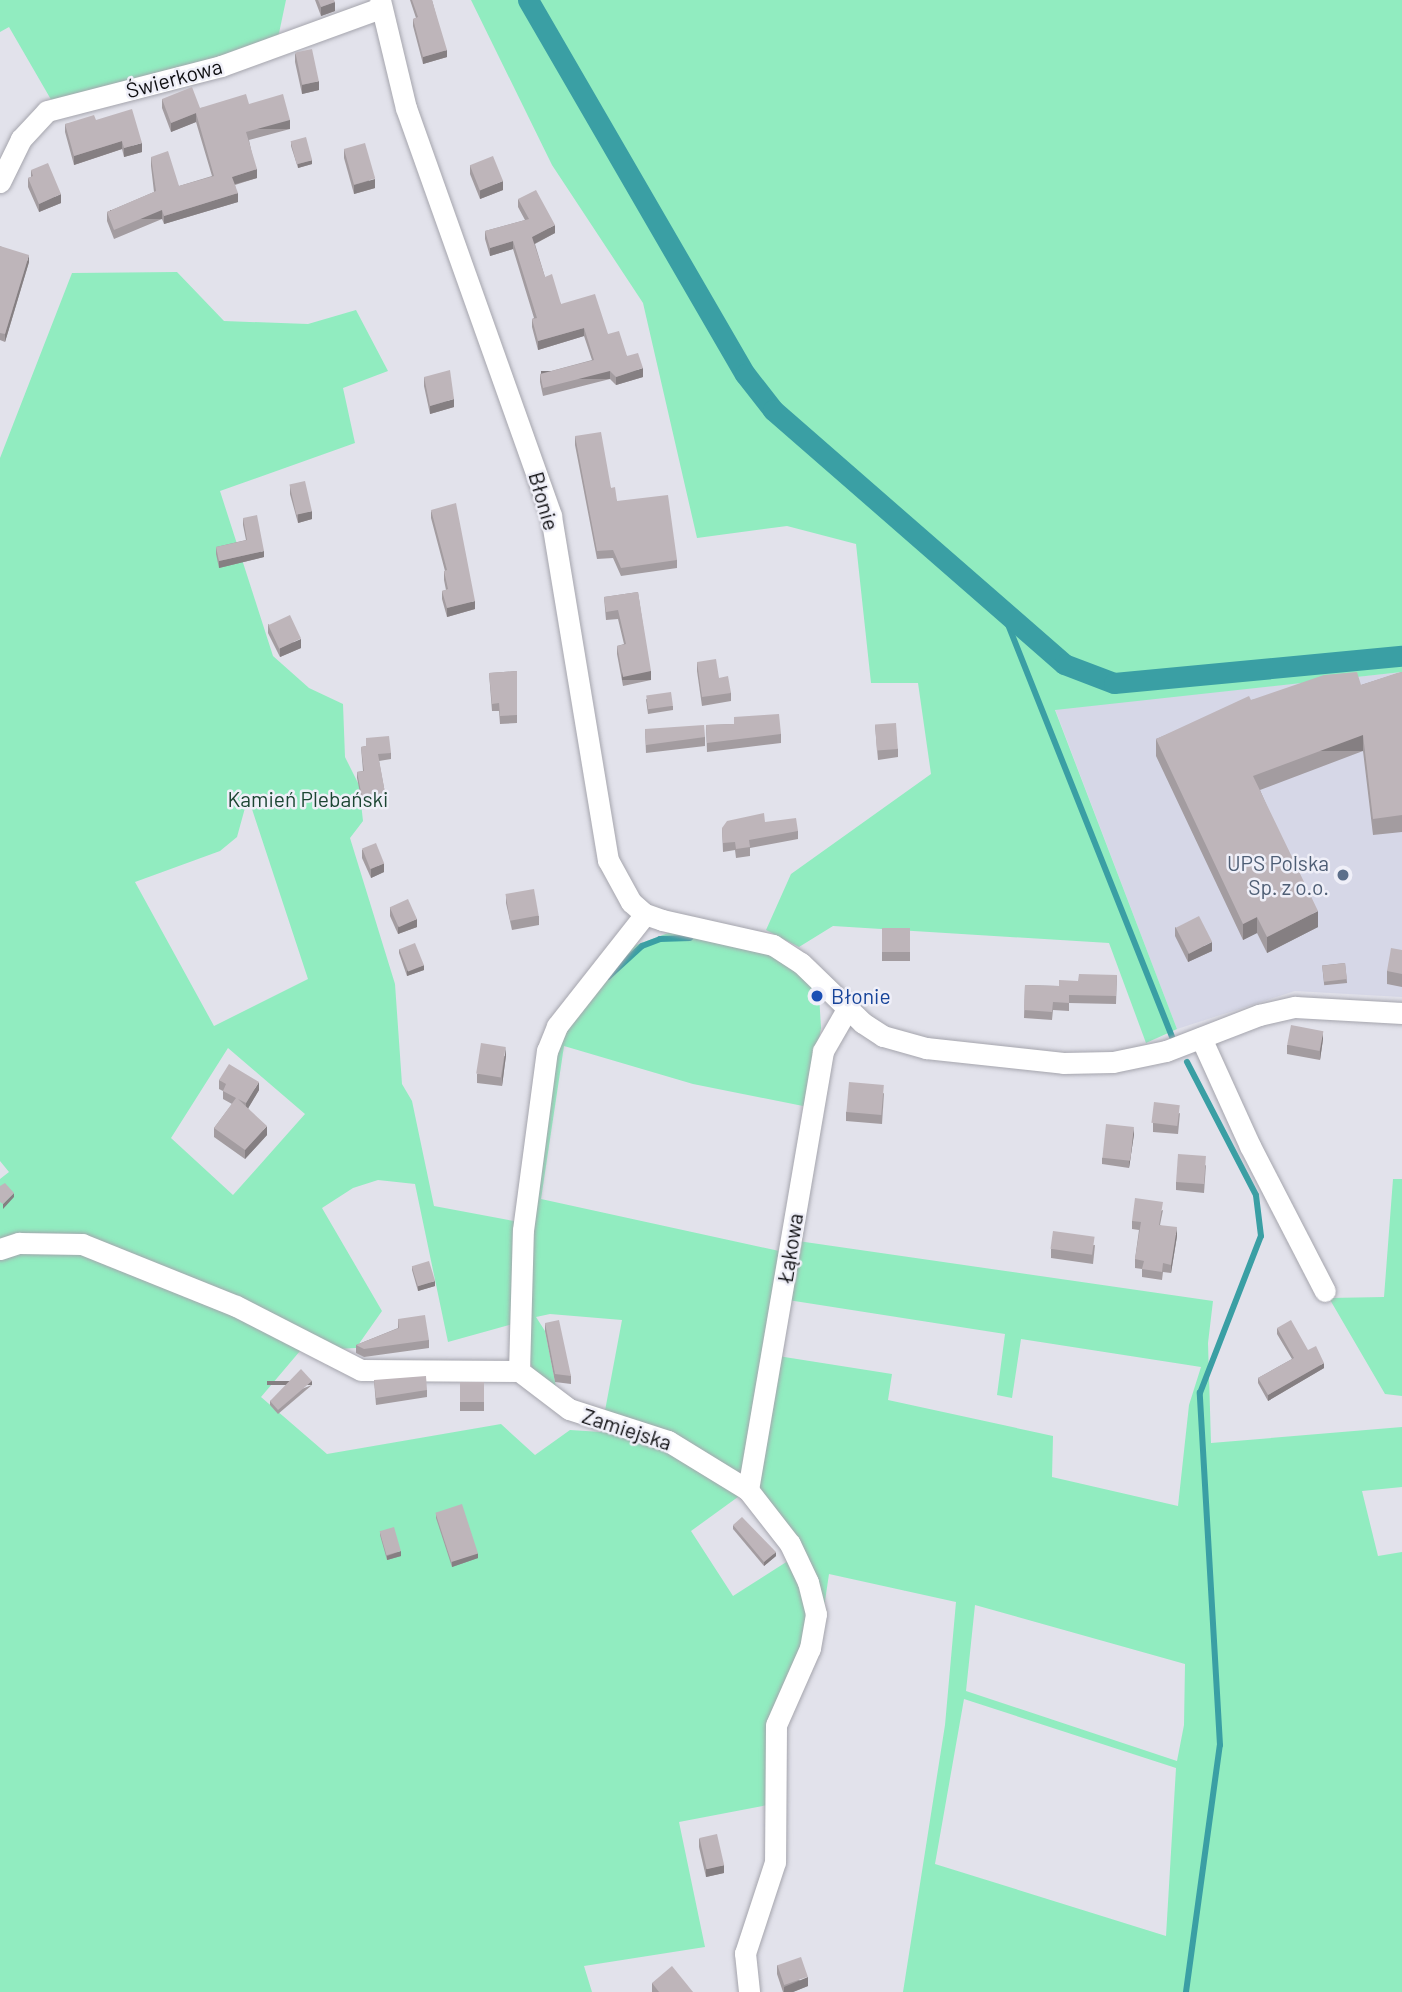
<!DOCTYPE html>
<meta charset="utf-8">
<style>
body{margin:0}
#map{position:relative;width:1402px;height:1992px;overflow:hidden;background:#e2e2eb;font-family:Barlow,sans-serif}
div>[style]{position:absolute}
.built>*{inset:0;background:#d6d7e7}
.green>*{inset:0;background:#91ecc0}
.stream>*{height:6px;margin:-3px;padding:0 3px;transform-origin:3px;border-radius:3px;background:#3a9fa4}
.canal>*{height:21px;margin:-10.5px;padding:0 10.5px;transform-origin:10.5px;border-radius:10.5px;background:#3a9fa4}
.roads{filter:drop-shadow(0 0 2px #a5a5ad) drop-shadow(0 0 2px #a5a5ad)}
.street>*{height:21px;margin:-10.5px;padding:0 10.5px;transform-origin:10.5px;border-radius:10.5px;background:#fff}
.wall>*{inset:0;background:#a39ca0;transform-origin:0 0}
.shaded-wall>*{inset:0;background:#857f82;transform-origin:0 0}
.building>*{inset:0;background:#beb5ba;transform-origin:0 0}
.dots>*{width:19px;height:19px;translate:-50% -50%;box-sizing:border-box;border:4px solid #efeff8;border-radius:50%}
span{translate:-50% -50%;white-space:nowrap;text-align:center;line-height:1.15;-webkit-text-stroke:5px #efeff8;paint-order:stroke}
.street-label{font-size:21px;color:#0d0d10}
.park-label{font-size:21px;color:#1c4633}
.service-label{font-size:21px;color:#4e5e75}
.right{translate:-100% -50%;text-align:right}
.transit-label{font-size:21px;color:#164399}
.left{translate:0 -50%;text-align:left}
</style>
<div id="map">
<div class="built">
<i style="clip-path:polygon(1402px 672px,1402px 997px,1295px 991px,1177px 1029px,1055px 709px)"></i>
</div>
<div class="green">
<i style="clip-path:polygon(0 0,286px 0,278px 38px,235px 54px,53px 103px,9px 27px,0 32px)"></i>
<i style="clip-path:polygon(471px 0,1402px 0,1402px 672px,1055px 710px,1177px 1029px,1146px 1043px,1109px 943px,833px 926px,799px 947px,766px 930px,791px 874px,931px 774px,918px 683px,871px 683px,856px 544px,787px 526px,697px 538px,643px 303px,552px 165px)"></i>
<i style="clip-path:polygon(evenodd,177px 272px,224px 321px,308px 324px,356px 310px,388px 371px,343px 388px,355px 443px,220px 491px,273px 656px,309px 688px,343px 704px,345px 757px,359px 785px,363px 821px,350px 838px,395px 984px,402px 1084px,412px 1101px,434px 1206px,514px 1221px,513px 1324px,448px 1342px,415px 1184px,378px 1180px,353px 1188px,322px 1208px,382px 1311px,356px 1348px,300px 1351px,261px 1397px,327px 1454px,501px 1424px,535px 1455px,570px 1430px,601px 1432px,602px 1427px,674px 1447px,742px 1494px,691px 1531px,733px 1596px,791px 1559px,756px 1488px,775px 1396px,778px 1356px,892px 1374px,888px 1400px,1053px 1436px,1052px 1477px,1178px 1506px,1189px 1405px,1201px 1367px,1021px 1339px,1012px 1398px,997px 1395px,1005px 1334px,788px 1300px,798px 1241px,1213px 1301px,1208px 1343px,1211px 1443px,1402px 1427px,1402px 1487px,1362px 1491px,1378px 1556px,1402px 1552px,1402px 1992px,903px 1992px,945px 1725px,956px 1602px,829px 1574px,822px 1621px,779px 1745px,783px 1802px,679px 1822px,705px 1947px,584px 1966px,592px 1992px,0 1992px,0 1179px,9px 1172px,0 1161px,0 458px,72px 273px,177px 272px,248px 797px,308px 979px,214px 1026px,135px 882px,220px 851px,237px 837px,248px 797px,177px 272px,228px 1048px,305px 1114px,233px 1195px,171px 1138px,228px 1048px,177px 272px,975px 1605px,1185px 1664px,1184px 1725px,1177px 1761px,966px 1691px,975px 1605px,177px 272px,964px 1699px,1176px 1768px,1166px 1936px,935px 1864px,964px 1699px)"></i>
<i style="clip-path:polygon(671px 932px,778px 955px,819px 994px,821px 1028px,808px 1107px,693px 1084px,564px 1046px,541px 1199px,784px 1252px,744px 1481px,604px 1416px,622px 1320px,550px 1314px,536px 1317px,545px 1331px,556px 1387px,535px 1374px,527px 1355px,527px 1250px,547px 1078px,566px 1024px,621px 958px,636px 945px)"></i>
<i style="clip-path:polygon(1393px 1179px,1402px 1179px,1402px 1396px,1385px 1394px,1329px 1298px,1384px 1297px)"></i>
</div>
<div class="stream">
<i style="left:1003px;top:612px;width:457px;rotate:68.3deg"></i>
<i style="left:608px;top:977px;width:46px;rotate:-42.4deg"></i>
<i style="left:642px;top:946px;width:19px;rotate:-21deg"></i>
<i style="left:660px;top:939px;width:30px;rotate:-2deg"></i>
<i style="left:1186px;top:1992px;width:249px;rotate:-82.2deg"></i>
<i style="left:1220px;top:1745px;width:353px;rotate:-93.3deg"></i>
<i style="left:1200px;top:1393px;width:168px;rotate:-68.8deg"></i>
<i style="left:1261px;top:1236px;width:41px;rotate:-97deg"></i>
<i style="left:1256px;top:1195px;width:150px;rotate:-117.4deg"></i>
</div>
<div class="canal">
<i style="left:528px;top:0;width:432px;rotate:59.9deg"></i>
<i style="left:745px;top:374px;width:46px;rotate:52.1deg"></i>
<i style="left:773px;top:410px;width:386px;rotate:41.1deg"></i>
<i style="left:1064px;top:664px;width:53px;rotate:20.8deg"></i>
<i style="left:1114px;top:683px;width:289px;rotate:-5.4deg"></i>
</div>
<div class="roads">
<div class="street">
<i style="left:380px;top:0;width:111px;rotate:76.5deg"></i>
<i style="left:406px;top:108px;width:433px;rotate:70.4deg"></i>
<i style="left:551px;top:516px;width:349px;rotate:80.6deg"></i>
<i style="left:608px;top:860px;width:48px;rotate:61.3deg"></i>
<i style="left:631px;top:902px;width:18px;rotate:41deg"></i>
<i style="left:645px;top:914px;width:18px;rotate:19deg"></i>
<i style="left:662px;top:920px;width:114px;rotate:12.7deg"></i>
<i style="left:773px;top:945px;width:33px;rotate:33deg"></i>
<i style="left:801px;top:963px;width:86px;rotate:44.1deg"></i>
<i style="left:863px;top:1023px;width:24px;rotate:33deg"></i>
<i style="left:883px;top:1036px;width:45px;rotate:15.6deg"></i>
<i style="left:926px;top:1048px;width:138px;rotate:6.2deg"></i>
<i style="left:1063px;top:1063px;width:50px;rotate:-1.1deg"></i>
<i style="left:1113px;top:1062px;width:54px;rotate:-11.7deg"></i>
<i style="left:1166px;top:1051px;width:100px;rotate:-21.2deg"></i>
<i style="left:1259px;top:1015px;width:37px;rotate:-13deg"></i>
<i style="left:1295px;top:1007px;width:107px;rotate:3.2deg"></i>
<i style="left:0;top:182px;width:48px;rotate:-64deg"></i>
<i style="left:21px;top:139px;width:38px;rotate:-47deg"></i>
<i style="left:47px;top:111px;width:180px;rotate:-14.5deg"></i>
<i style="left:221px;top:66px;width:169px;rotate:-20deg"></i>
<i style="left:1201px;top:1038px;width:119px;rotate:65.6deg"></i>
<i style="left:1250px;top:1146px;width:163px;rotate:62.7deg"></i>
<i style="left:0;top:1249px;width:20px;rotate:-18deg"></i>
<i style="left:19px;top:1243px;width:63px;rotate:0.9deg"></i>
<i style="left:82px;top:1244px;width:166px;rotate:21.9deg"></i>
<i style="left:236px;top:1306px;width:140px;rotate:27.1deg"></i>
<i style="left:361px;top:1370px;width:158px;rotate:0.4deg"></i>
<i style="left:519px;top:1371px;width:63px;rotate:37.2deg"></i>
<i style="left:569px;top:1409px;width:104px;rotate:17.9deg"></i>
<i style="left:668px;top:1441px;width:94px;rotate:31.5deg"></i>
<i style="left:748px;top:1490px;width:68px;rotate:52.1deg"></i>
<i style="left:790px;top:1544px;width:42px;rotate:64.7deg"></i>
<i style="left:808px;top:1582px;width:33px;rotate:76deg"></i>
<i style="left:816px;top:1614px;width:35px;rotate:100deg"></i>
<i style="left:810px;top:1648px;width:84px;rotate:113.8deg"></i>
<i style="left:776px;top:1725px;width:137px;rotate:90.4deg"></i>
<i style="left:775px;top:1862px;width:96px;rotate:108.2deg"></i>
<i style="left:745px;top:1953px;width:39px;rotate:84deg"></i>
<i style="left:519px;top:1371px;width:141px;rotate:-88.4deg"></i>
<i style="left:523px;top:1230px;width:181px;rotate:-82.4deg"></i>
<i style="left:547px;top:1051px;width:27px;rotate:-68deg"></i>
<i style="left:557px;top:1026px;width:142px;rotate:-51.8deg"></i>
<i style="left:748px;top:1490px;width:445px;rotate:-80.3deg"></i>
<i style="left:823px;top:1051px;width:46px;rotate:-60.1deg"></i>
</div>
</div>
<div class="wall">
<i style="clip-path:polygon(315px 0,334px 0,335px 11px,321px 16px)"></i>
<i style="clip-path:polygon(410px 0,432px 0,447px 57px,423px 64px,413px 26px,413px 19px,416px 18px)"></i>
<i style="clip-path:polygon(295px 53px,319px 90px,302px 94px,295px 62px)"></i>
<i style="clip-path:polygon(162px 99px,200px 108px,249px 104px,290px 129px,249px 140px,257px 178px,235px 185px,238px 202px,164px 224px,162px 219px,114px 239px,107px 221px,107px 212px,154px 192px,151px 166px,151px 157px,179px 186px,212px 176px,196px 122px,171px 132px,162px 108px)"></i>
<i style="clip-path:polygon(96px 120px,142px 152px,124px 157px,122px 149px,74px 165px,65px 132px,65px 124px)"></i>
<i style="clip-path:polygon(291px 141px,312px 164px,298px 168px,291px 146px)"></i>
<i style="clip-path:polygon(344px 149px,375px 188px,354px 194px,344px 158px)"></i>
<i style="clip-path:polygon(470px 165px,503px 190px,480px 199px,470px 174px)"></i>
<i style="clip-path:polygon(31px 170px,61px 203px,39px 212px,28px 187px,28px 178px,31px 177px)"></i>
<i style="clip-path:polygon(518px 199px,555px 233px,535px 244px,545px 277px,561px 304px,608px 334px,627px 356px,643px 377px,616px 385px,610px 379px,543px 396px,540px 382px,540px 374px,592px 360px,584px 336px,538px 350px,532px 327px,532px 319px,534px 318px,513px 249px,490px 256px,485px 239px,485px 231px,525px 220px,518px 207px)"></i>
<i style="clip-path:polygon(0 246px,29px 262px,5px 342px,0 340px)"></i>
<i style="clip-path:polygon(424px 377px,454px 407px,430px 414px,424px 386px)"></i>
<i style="clip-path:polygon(575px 436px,611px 488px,617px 501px,677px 560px,677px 568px,621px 576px,613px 558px,597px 559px,575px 445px)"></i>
<i style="clip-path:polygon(290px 485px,312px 519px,298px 523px,290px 494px)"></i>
<i style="clip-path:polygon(431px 510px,475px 609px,447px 617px,442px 599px,442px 591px,446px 590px,444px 580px,444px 571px,445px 571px,431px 518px)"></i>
<i style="clip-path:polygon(243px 518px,264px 557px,219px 568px,216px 554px,216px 547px,246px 540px,243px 525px)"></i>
<i style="clip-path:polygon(638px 592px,651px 680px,623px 686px,617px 654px,617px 646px,624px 644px,618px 619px,606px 620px,604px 597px)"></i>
<i style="clip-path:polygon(268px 624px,301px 648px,280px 657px,268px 633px)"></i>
<i style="clip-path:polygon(697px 662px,719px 678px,731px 693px,731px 701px,702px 706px,697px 671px)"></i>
<i style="clip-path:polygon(517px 671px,517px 723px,500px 724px,499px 711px,492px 711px,489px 673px)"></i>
<i style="clip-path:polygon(1402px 672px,1402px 832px,1373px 835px,1363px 751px,1260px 790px,1318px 927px,1267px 953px,1257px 933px,1243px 940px,1156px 756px,1156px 739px,1251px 700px,1361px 685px)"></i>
<i style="clip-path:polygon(646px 699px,673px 706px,673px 710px,648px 714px)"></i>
<i style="clip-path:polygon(734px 724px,781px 734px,781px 743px,707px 752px,706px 725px)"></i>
<i style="clip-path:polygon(875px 725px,898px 749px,898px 757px,878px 760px)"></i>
<i style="clip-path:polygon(645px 729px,705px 737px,705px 746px,646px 753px)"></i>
<i style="clip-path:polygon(366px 738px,391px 753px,391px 759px,379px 761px,385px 793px,385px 799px,362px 803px,357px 778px,357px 772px,363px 771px,361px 747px,366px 746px)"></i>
<i style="clip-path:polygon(765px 822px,798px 831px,798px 839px,750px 848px,750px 856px,736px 858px,735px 850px,723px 852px,722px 828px)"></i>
<i style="clip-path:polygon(362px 849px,384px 872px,371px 878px,362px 858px)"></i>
<i style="clip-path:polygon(506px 895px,539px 916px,539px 925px,512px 930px,506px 903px)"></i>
<i style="clip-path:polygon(390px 907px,417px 927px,398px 934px,390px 916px)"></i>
<i style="clip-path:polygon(1175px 927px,1212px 951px,1188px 962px,1175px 936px)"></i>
<i style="left:910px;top:928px;width:33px;height:28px;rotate:90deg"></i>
<i style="clip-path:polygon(399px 949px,424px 970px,407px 976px,399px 953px)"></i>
<i style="clip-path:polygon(1402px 950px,1402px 987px,1387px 984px,1387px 971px)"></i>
<i style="left:1345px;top:963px;width:20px;height:23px;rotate:84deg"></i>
<i style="clip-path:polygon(1117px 975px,1116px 1004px,1069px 1003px,1069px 1011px,1053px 1010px,1052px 1020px,1024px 1018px,1025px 985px,1059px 986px,1078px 981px)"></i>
<i style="clip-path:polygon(1323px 1039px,1320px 1060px,1287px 1054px,1287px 1045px)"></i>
<i style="clip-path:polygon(506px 1055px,502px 1086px,477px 1083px,477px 1074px)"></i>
<i style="clip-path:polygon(219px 1080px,259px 1090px,248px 1108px,267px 1135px,245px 1159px,214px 1137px,214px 1128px,232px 1104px,223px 1099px,223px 1091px,219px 1089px)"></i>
<i style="clip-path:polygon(884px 1093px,882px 1124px,846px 1121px,846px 1112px)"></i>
<i style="clip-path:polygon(1180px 1113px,1178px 1134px,1153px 1132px,1153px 1123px)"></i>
<i style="clip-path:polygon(1134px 1134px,1129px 1168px,1102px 1164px,1102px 1158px)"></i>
<i style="clip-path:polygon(1206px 1165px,1204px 1193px,1176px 1190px,1176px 1182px)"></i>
<i style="clip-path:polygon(1163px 1210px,1160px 1225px,1177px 1236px,1171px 1273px,1163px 1272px,1162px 1280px,1142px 1277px,1142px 1269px,1135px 1268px,1135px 1259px,1139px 1230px,1132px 1229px,1132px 1221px)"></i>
<i style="clip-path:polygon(1095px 1245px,1093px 1264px,1051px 1258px,1051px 1249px)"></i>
<i style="clip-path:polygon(412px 1266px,435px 1286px,418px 1291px,412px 1270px)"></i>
<i style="clip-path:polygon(398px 1319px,429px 1340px,429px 1348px,364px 1357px,356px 1353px,356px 1345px,398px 1328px)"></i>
<i style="clip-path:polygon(545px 1323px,571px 1376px,571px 1384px,555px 1382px,545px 1331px)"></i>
<i style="clip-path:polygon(1277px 1328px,1324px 1368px,1268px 1401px,1258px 1383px,1258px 1378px,1292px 1359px,1277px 1334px)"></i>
<i style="clip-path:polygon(374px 1380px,427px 1390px,427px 1397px,376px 1405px)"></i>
<i style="left:460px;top:1382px;width:24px;height:29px"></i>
<i style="clip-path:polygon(312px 1385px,278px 1414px,270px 1405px,270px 1401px)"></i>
<i style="clip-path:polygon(436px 1513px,478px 1558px,452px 1567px,436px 1518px)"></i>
<i style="clip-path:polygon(733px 1525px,776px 1556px,764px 1566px,733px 1529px)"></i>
<i style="clip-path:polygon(380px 1531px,401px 1556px,387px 1560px,380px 1535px)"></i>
<i style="clip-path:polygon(699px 1838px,724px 1873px,706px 1877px,699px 1847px)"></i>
<i style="clip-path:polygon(777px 1965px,808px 1986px,793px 1992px,783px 1992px,777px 1974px)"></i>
<i style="clip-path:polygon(652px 1983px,693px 1992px,652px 1992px)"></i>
</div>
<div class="shaded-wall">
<i style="clip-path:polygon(335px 2px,335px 11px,321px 16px,321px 7px)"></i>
<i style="clip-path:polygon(447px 50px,447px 57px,423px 64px,423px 57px)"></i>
<i style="clip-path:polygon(319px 81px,319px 90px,302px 94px,302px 85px)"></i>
<i style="clip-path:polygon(196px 113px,196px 122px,171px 132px,171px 123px)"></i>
<i style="left:290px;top:120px;width:9px;height:46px;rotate:90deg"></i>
<i style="clip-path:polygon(122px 141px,122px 149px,74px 165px,74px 156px)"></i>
<i style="clip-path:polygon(142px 143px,142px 152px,124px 157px,124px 148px)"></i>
<i style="clip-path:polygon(312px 160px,312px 164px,298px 168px,298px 164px)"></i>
<i style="clip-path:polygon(257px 169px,257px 178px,232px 185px,232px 177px)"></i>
<i style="clip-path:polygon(375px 179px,375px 188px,354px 194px,354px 185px)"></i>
<i style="clip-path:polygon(503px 181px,503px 190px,480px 199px,480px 190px)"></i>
<i style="clip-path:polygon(238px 193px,238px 202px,164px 224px,164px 216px)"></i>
<i style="clip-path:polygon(61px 194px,61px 203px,39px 212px,39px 204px)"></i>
<i style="left:162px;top:210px;width:9px;height:52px;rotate:90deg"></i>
<i style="clip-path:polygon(555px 225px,555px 233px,532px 245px,532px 237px)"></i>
<i style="clip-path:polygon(513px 241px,513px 249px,490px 256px,490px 248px)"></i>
<i style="clip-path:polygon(29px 255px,29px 262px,5px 342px,5px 334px)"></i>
<i style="clip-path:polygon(584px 328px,584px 336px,538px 350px,538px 341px)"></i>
<i style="clip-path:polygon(643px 368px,643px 377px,616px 385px,616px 377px)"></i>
<i style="left:610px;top:371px;width:8px;height:69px;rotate:90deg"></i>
<i style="clip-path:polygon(454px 399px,454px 407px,430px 414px,430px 406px)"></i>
<i style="clip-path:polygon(312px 511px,312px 519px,298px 523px,298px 514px)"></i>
<i style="clip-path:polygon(264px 551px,264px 557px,219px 568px,219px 561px)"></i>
<i style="clip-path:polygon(475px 601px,475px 609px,447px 617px,447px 608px)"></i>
<i style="clip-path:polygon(301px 639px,301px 648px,280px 657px,280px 648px)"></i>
<i style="left:651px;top:671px;width:9px;height:29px;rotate:90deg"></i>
<i style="left:1363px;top:735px;width:16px;height:117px;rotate:90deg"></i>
<i style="clip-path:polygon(384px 863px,384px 872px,371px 878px,371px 869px)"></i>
<i style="clip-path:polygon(1318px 911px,1318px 927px,1267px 953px,1267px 937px)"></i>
<i style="clip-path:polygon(1257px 917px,1257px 933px,1243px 940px,1243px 924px)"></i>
<i style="clip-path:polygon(417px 919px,417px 927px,398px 934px,398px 926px)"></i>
<i style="clip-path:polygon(1212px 942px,1212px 951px,1188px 962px,1188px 954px)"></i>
<i style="clip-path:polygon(424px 965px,424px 970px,407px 976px,407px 971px)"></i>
<i style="clip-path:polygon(1323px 1031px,1323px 1039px,1320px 1060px,1320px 1051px)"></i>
<i style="clip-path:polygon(506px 1047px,506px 1055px,502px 1086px,502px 1077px)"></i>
<i style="clip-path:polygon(259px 1082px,259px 1090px,246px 1112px,246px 1103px)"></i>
<i style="clip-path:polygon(267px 1126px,267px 1135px,245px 1159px,245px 1150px)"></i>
<i style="clip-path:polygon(1134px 1127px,1134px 1134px,1129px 1168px,1129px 1161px)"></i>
<i style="clip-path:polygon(14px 1193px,14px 1197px,3px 1209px,3px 1204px)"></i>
<i style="clip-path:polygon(1177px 1227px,1177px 1236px,1171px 1273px,1171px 1265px)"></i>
<i style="clip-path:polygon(435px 1281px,435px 1286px,418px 1291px,418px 1286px)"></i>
<i style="clip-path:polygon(1324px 1363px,1324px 1368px,1268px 1401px,1268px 1395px)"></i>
<i style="left:312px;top:1381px;width:4px;height:45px;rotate:90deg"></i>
<i style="clip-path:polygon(401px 1551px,401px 1556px,387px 1560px,387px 1556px)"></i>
<i style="clip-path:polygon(776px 1552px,776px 1556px,764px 1566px,764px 1562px)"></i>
<i style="clip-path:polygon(478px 1553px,478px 1558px,452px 1567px,452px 1561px)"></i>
<i style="clip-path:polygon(724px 1865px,724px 1873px,706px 1877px,706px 1869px)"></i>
<i style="clip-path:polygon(808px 1977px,808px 1986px,793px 1992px,784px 1992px,784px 1987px)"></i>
</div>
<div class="building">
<i style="clip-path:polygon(318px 0,334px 0,335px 2px,321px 7px)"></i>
<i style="clip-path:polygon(412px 0,432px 0,447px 50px,423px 57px,413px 19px,418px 17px)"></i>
<i style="left:312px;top:49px;width:33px;height:17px;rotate:78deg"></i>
<i style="clip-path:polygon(192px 87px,200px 108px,246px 94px,249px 104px,283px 94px,290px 120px,246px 132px,257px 169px,232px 177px,238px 193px,164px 216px,162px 210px,114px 230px,107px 212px,156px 191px,151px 157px,168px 151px,179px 186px,214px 176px,196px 113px,171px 123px,162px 99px)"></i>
<i style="clip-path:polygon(132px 109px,142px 143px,124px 148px,122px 141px,74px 156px,65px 124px,94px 115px,96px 120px)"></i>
<i style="left:306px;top:137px;width:24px;height:16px;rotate:75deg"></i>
<i style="left:365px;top:143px;width:37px;height:22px;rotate:74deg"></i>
<i style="left:493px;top:156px;width:27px;height:25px;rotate:68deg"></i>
<i style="clip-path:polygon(48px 163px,61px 194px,39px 204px,28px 178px,33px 176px,31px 170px)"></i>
<i style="clip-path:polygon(536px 190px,555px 225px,532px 237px,545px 277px,552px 274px,561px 304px,595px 294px,608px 334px,619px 331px,627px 356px,638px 353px,643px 368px,616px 377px,610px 371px,543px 388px,540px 374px,594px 360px,584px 328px,538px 341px,532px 319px,537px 318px,513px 241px,490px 248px,485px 231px,529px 219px,518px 199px)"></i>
<i style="clip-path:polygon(0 246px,29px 255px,5px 334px,0 333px)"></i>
<i style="clip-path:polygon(450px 370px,454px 399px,430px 406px,424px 377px)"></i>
<i style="clip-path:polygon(601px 432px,611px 488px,615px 487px,617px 501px,668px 495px,677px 560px,621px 568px,613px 550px,597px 551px,575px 436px)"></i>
<i style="left:305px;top:481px;width:31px;height:16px;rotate:77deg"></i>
<i style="clip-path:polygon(456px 503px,475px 601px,447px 608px,442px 591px,448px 589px,444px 571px,447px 570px,431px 510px)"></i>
<i style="clip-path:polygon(257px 515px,264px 551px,219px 561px,216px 547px,247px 540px,243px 518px)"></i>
<i style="clip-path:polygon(638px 592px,651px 671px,623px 677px,617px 646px,626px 644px,618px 610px,606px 612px,604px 597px)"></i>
<i style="left:290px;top:615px;width:26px;height:24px;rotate:65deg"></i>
<i style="clip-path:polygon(716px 659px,719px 678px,728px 676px,731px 693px,702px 697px,697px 662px)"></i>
<i style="clip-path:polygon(517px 671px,517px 715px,500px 716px,499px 703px,492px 704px,489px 673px)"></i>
<i style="clip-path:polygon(1357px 672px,1361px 685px,1397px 673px,1402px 672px,1402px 815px,1373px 819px,1363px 735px,1253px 776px,1318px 911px,1267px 937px,1257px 917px,1243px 924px,1156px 739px,1249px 696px,1251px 700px,1324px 675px)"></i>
<i style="left:671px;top:692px;width:14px;height:25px;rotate:82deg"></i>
<i style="clip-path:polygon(779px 714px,781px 734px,707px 743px,706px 725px,734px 724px,734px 728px,734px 717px)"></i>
<i style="left:896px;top:723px;width:26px;height:21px;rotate:86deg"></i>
<i style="clip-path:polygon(704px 725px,705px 737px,646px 745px,645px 729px)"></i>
<i style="clip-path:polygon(389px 736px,391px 753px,378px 754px,385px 793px,362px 797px,357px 772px,364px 771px,361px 747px,366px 746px,366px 738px)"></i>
<i style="clip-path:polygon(764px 813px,765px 822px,796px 818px,798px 831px,749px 840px,750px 847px,736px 849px,735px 842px,723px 843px,722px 828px,727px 821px)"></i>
<i style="left:376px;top:843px;width:22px;height:15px;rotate:68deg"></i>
<i style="left:534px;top:889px;width:27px;height:29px;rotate:80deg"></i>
<i style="left:408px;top:899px;width:22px;height:20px;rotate:66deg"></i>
<i style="left:1199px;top:916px;width:29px;height:26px;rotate:63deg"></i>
<i style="left:910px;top:928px;width:24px;height:28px;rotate:90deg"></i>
<i style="left:415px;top:943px;width:24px;height:17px;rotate:68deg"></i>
<i style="clip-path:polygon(1391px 948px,1402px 950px,1402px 974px,1387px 971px)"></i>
<i style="left:1345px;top:963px;width:16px;height:23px;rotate:83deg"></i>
<i style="clip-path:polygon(1079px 974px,1117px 975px,1116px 996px,1069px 995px,1069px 1003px,1053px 1002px,1052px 1012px,1024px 1010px,1025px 985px,1059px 986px,1059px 980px,1078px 981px)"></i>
<i style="left:1291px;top:1025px;width:33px;height:20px;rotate:11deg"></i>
<i style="left:481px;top:1043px;width:25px;height:31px;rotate:9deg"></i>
<i style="clip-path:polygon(229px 1064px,259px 1082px,246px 1103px,238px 1099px,267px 1126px,245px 1150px,214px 1128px,236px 1098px,223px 1091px,226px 1084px,219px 1080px)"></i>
<i style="left:849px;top:1082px;width:35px;height:30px;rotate:5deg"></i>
<i style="left:1154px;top:1102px;width:26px;height:21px;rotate:7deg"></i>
<i style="left:1106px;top:1124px;width:28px;height:34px;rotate:6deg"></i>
<i style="left:1178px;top:1154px;width:28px;height:28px;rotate:4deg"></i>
<i style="clip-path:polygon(5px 1183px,14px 1193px,3px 1204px,0 1202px,0 1186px)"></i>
<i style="clip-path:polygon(1135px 1198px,1163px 1202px,1159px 1225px,1177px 1227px,1171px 1265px,1163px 1263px,1162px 1272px,1142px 1269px,1144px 1261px,1135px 1259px,1141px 1222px,1132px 1221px)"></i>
<i style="left:1053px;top:1231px;width:42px;height:18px;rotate:8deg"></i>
<i style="left:429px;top:1261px;width:21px;height:18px;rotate:73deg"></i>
<i style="clip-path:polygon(425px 1315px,429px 1340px,364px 1349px,356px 1345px,399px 1328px,398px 1319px)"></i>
<i style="clip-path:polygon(559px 1320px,571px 1376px,555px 1374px,545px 1323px)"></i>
<i style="clip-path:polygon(1291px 1320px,1308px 1350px,1316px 1346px,1324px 1363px,1268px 1395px,1258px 1378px,1294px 1358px,1277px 1328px)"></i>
<i style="clip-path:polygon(301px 1369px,312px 1381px,278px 1410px,270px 1401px)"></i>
<i style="clip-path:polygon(426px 1376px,427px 1390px,376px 1398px,374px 1380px)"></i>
<i style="left:460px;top:1382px;width:24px;height:20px"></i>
<i style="left:462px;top:1504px;width:52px;height:28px;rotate:72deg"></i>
<i style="clip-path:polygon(742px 1517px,776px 1552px,764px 1562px,733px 1525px)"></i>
<i style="left:394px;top:1527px;width:25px;height:15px;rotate:74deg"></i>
<i style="left:717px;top:1834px;width:32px;height:18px;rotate:77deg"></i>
<i style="left:801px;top:1957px;width:21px;height:25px;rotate:71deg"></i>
<i style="clip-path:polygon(672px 1966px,693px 1992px,659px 1992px,652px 1983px)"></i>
</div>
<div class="dots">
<i style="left:1343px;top:875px;background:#5c6f8a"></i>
<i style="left:817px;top:996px;background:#1a4fb4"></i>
</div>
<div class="street-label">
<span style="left:174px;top:78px;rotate:-15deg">Świerkowa</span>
<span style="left:544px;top:501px;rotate:74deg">Błonie</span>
<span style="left:790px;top:1248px;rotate:-81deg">Łąkowa</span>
<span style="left:627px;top:1429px;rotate:18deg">Zamiejska</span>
</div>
<div class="park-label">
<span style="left:308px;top:799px">Kamień Plebański</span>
</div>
<div class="service-label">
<span class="right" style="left:1329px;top:875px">UPS Polska<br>Sp. z o.o.</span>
</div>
<div class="transit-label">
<span class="left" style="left:831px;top:996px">Błonie</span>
</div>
</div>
